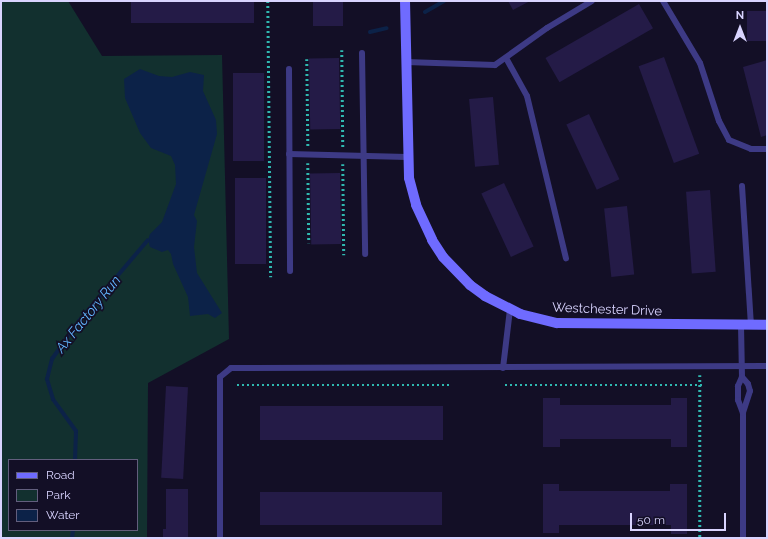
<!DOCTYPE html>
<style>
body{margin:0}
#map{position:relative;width:768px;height:539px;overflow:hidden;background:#130f26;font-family:Raleway,sans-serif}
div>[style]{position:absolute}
.green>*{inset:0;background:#12302f}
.water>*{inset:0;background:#0c2248}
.stream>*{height:4px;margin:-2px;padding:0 2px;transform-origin:2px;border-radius:2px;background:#0c2248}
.building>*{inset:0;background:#241b47;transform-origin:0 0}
.path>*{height:2.5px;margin-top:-1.25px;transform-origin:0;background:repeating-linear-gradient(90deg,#2fb8b0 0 2px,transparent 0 5px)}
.lane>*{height:6px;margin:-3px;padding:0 3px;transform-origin:3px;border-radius:3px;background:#3d3a85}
.secondary>*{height:10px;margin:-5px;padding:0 5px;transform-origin:5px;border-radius:5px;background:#6f6bff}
span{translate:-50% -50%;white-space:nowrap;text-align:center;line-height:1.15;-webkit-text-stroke:3.5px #130f26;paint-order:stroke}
.street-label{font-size:13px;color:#d9d4ff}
.water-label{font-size:14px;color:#62b6ff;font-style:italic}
.frame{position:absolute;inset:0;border:2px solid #d9d4ff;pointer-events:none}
.legend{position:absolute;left:8px;top:459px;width:130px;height:72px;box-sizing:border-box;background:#130f26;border:1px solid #625e7d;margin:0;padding:5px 7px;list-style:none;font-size:12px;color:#d9d4ff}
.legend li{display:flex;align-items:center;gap:8px;height:20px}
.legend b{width:20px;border:1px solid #625e7d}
.north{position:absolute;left:720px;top:8px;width:40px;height:40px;-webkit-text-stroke:3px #130f26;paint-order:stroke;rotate:0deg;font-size:11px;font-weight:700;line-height:16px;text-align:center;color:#d9d4ff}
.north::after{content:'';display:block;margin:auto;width:14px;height:18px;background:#d9d4ff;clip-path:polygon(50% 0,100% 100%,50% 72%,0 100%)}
.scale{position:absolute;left:630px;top:513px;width:96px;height:18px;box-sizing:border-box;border:2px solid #d9d4ff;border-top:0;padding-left:5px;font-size:12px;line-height:14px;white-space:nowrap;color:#d9d4ff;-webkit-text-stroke:3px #130f26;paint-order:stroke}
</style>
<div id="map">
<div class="green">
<i style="clip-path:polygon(evenodd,1px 1px,68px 1px,102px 56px,222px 55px,229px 339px,148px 383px,147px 538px,1px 538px,1px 1px,9px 460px,137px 460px,137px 530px,9px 530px,9px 460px)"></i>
</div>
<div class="water">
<i style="clip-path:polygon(140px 69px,159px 76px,172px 77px,190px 72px,204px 75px,203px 91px,216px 120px,217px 134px,194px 215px,197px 221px,194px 247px,197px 273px,222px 313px,215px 318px,208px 314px,190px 316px,188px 297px,173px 264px,171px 254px,168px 250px,162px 252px,150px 247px,148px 240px,150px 234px,162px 222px,176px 184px,175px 165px,171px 156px,151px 148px,140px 133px,125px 98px,124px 79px)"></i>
</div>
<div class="stream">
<i style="left:425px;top:12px;width:22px;rotate:-30deg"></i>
<i style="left:370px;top:32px;width:17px;rotate:-13deg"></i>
<i style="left:75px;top:460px;width:29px;rotate:-88deg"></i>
<i style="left:76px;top:431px;width:39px;rotate:-126deg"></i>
<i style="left:53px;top:399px;width:21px;rotate:-107deg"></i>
<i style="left:47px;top:379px;width:21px;rotate:-76deg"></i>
<i style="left:52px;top:359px;width:47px;rotate:-54.6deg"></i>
<i style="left:79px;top:321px;width:106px;rotate:-49.6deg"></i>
<i style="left:72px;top:538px;width:8px;rotate:-83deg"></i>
</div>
<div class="building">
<i style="left:131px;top:1px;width:123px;height:22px"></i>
<i style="left:313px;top:1px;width:30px;height:25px"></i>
<i style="clip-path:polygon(508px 1px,530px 1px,513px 10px)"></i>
<i style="left:639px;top:4px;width:28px;height:108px;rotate:60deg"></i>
<i style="left:767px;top:11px;width:30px;height:20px;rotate:90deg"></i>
<i style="left:664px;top:57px;width:103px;height:27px;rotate:70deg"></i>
<i style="left:339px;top:58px;width:71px;height:30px;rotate:89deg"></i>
<i style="clip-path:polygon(767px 60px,767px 135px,761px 137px,743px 67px)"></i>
<i style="left:233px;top:73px;width:31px;height:88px"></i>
<i style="left:493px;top:97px;width:68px;height:24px;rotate:85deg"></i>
<i style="left:589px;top:114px;width:72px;height:25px;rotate:65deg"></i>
<i style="left:340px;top:173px;width:71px;height:30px;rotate:89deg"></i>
<i style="left:235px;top:178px;width:31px;height:86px"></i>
<i style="left:504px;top:183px;width:70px;height:25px;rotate:65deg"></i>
<i style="left:710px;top:190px;width:82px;height:24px;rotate:86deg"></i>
<i style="left:627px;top:206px;width:69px;height:23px;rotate:84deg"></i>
<i style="left:166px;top:386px;width:22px;height:92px;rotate:3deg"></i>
<i style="clip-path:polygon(543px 398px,560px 398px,560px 405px,671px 405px,671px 398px,687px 398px,687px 447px,671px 447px,671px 439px,560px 439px,560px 447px,543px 447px)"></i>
<i style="left:260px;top:406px;width:183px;height:34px"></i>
<i style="clip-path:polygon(543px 484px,559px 484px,559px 491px,670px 491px,670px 484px,687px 484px,687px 534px,671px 534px,671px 525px,559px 525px,559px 533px,543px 533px)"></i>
<i style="clip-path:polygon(166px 489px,188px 489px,188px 538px,163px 538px,163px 529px,166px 529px)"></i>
<i style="left:260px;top:492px;width:182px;height:33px"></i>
</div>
<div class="path">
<i style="left:268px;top:1px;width:276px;rotate:89.4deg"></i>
<i style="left:342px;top:50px;width:97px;rotate:89.4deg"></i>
<i style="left:307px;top:59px;width:87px;rotate:89.3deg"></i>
<i style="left:308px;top:163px;width:80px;rotate:89.3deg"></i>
<i style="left:343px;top:164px;width:91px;rotate:89.4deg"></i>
<i style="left:700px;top:375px;width:163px;rotate:90deg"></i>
<i style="left:237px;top:385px;width:215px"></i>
<i style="left:505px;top:385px;width:198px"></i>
</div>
<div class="lane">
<i style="left:663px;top:1px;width:72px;rotate:59.2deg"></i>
<i style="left:700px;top:63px;width:61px;rotate:71.9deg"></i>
<i style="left:719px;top:121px;width:21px;rotate:62deg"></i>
<i style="left:729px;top:140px;width:24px;rotate:22deg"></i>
<i style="left:751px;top:149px;width:16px"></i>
<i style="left:362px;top:53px;width:201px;rotate:89.1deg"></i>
<i style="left:506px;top:58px;width:43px;rotate:61.1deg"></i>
<i style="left:527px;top:96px;width:167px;rotate:76.5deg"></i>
<i style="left:406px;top:62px;width:89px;rotate:1.9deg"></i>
<i style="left:495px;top:65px;width:64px;rotate:-35.4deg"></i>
<i style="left:547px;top:28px;width:52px;rotate:-31deg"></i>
<i style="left:289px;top:69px;width:202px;rotate:89.7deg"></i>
<i style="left:289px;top:154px;width:118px;rotate:1.5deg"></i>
<i style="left:742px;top:186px;width:139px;rotate:86.3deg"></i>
<i style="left:741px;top:325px;width:52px;rotate:88.9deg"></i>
<i style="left:742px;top:377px;width:10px;rotate:114deg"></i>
<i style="left:738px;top:386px;width:14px;rotate:90deg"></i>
<i style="left:738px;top:400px;width:14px;rotate:69deg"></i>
<i style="left:743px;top:413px;width:125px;rotate:90deg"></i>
<i style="left:503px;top:368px;width:59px;rotate:-83.2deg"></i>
<i style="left:742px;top:377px;width:9px;rotate:49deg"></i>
<i style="left:748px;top:384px;width:7px;rotate:74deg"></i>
<i style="left:750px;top:391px;width:23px;rotate:108deg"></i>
<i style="left:220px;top:538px;width:161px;rotate:-90deg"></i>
<i style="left:220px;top:377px;width:14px;rotate:-39deg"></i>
<i style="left:231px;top:368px;width:536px;rotate:-0.21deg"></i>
</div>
<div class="secondary">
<i style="left:405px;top:1px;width:177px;rotate:88.7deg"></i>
<i style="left:409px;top:178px;width:28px;rotate:75deg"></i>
<i style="left:416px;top:205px;width:38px;rotate:65deg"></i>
<i style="left:432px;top:240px;width:20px;rotate:57deg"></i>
<i style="left:443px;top:257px;width:39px;rotate:46deg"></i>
<i style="left:470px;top:285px;width:19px;rotate:36deg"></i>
<i style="left:485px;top:296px;width:39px;rotate:27deg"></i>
<i style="left:520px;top:314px;width:38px;rotate:14deg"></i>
<i style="left:557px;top:323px;width:210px;rotate:0.5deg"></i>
</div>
<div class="street-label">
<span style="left:607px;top:310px;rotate:2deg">Westchester Drive</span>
</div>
<div class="water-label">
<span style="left:88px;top:314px;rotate:-51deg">Ax Factory Run</span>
</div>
<div class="frame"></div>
<ul class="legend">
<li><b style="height:5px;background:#6f6bff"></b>Road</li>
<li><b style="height:11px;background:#12302f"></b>Park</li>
<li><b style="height:11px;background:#0c2248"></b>Water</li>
</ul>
<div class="north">N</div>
<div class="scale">50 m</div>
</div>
